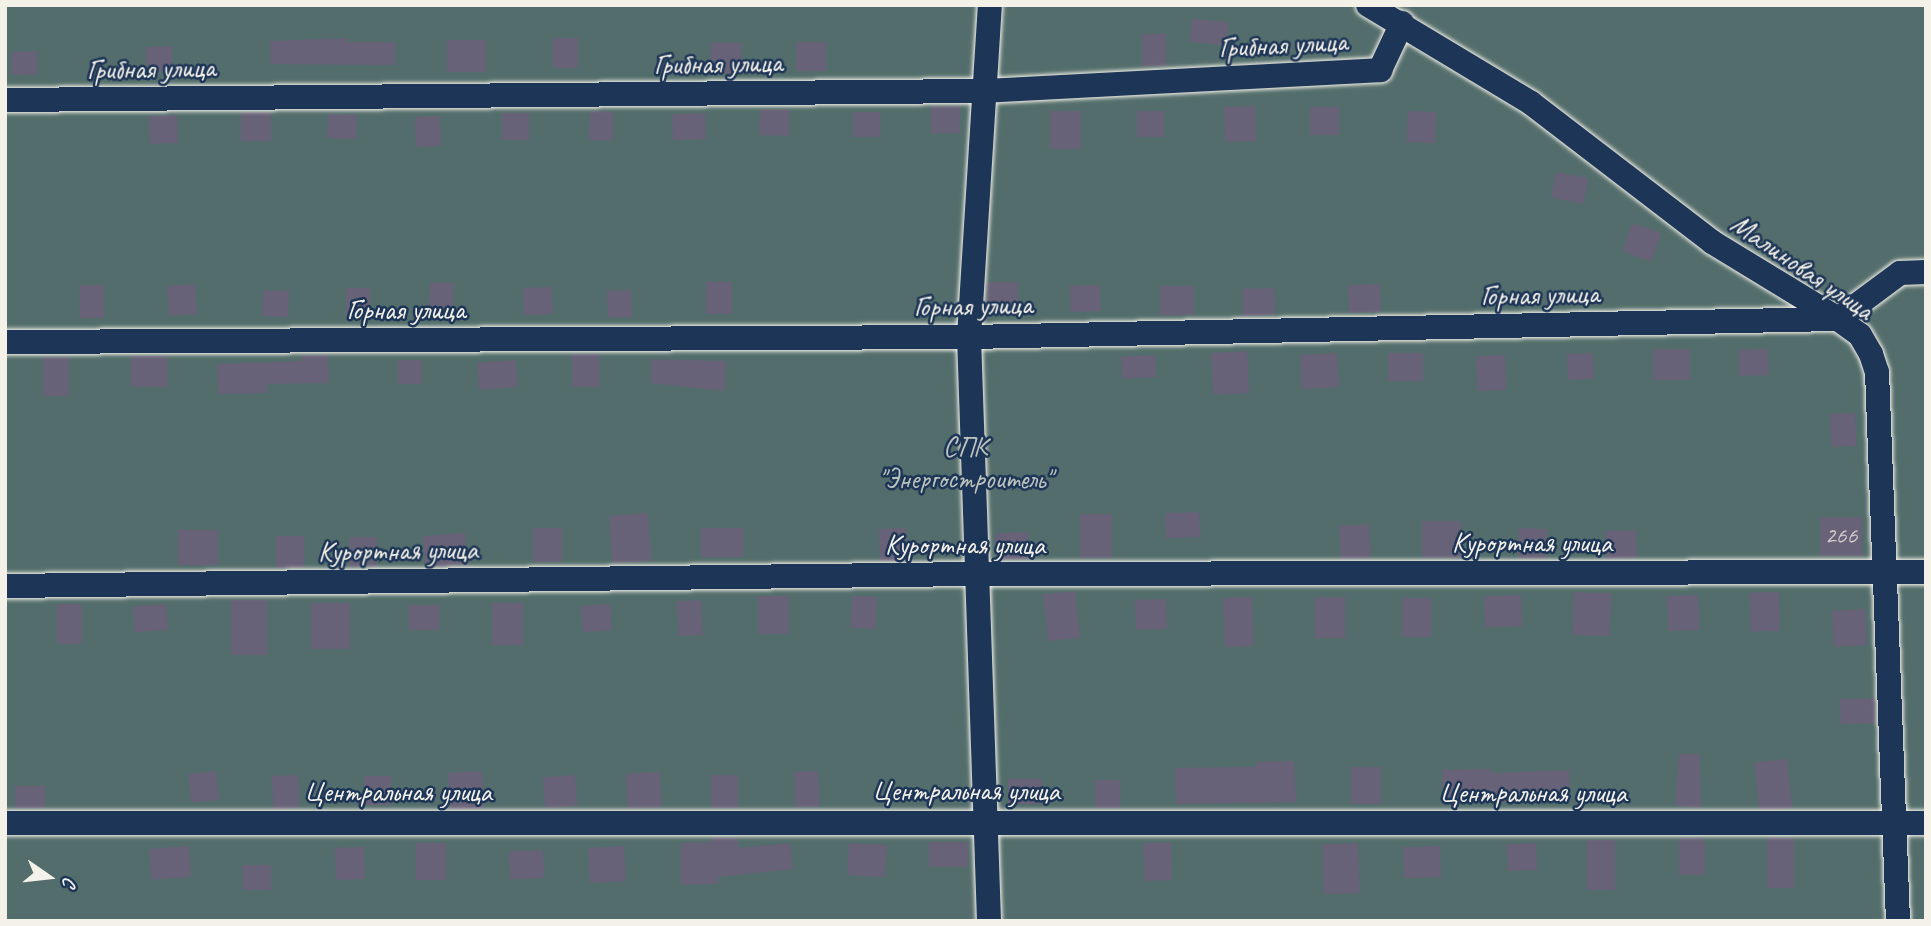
<!DOCTYPE html>
<meta charset="utf-8">
<style>
body{margin:0}
#map{position:relative;width:1931px;height:926px;overflow:hidden;background:#2c3e5e;font-family:Caveat,sans-serif}
div>[style]{position:absolute}
.green>*{inset:0;background:#526d6b;transform-origin:0 0}
.building>*{inset:0;background:#686278;transform-origin:0 0}
.roads{filter:drop-shadow(0 0 2px #f4f1e8) drop-shadow(0 0 2px #f4f1e8)}
.minor>*{height:24px;margin:-12px;padding:0 12px;transform-origin:12px;border-radius:12px;background:#1d3557}
span{translate:-50% -50%;white-space:nowrap;text-align:center;line-height:1.15;-webkit-text-stroke:5px #1d3557;paint-order:stroke}
.number-label{font-size:24px;color:#d1cdcc}
.number-label span{-webkit-text-stroke-width:0}
.street-label{font-size:28px;color:#f4f1e8}
.park-label{font-size:28px;color:#bbc3bc}
.frame{position:absolute;inset:0;border:7px solid #f4f1e8;pointer-events:none}
.north{position:absolute;left:14px;top:842px;width:70px;height:70px;-webkit-text-stroke:5px #1d3557;paint-order:stroke;rotate:104deg;font-size:19px;font-weight:700;line-height:28px;text-align:center;color:#f4f1e8}
.north::after{content:'';display:block;margin:auto;width:24px;height:32px;background:#f4f1e8;clip-path:polygon(50% 0,100% 100%,50% 72%,0 100%)}
</style>
<div id="map">
<div class="green">
<i style="left:5px;top:5px;width:1921px;height:916px"></i>
</div>
<div class="building">
<i style="left:1192px;top:19px;width:37px;height:23px;rotate:5deg"></i>
<i style="left:1142px;top:34px;width:24px;height:32px"></i>
<i style="clip-path:polygon(347px 38px,347px 42px,395px 42px,395px 65px,271px 64px,270px 41px)"></i>
<i style="left:553px;top:38px;width:25px;height:30px"></i>
<i style="left:447px;top:40px;width:39px;height:32px"></i>
<i style="left:711px;top:42px;width:31px;height:31px;rotate:2deg"></i>
<i style="left:826px;top:42px;width:29px;height:30px;rotate:90deg"></i>
<i style="left:172px;top:46px;width:25px;height:26px;rotate:88deg"></i>
<i style="left:37px;top:51px;width:23px;height:26px;rotate:88deg"></i>
<i style="left:931px;top:106px;width:29px;height:27px"></i>
<i style="left:1255px;top:106px;width:35px;height:31px;rotate:88deg"></i>
<i style="left:1310px;top:107px;width:29px;height:28px"></i>
<i style="left:760px;top:109px;width:30px;height:26px;rotate:2deg"></i>
<i style="left:590px;top:111px;width:24px;height:29px;rotate:2deg"></i>
<i style="left:1050px;top:111px;width:31px;height:38px"></i>
<i style="left:1164px;top:111px;width:26px;height:27px;rotate:90deg"></i>
<i style="left:1408px;top:111px;width:28px;height:31px;rotate:2deg"></i>
<i style="left:271px;top:112px;width:29px;height:30px;rotate:90deg"></i>
<i style="left:853px;top:112px;width:27px;height:25px"></i>
<i style="left:529px;top:113px;width:27px;height:27px;rotate:90deg"></i>
<i style="left:705px;top:113px;width:26px;height:33px;rotate:88deg"></i>
<i style="left:328px;top:114px;width:29px;height:24px;rotate:2deg"></i>
<i style="left:177px;top:115px;width:28px;height:28px;rotate:88deg"></i>
<i style="left:440px;top:116px;width:30px;height:25px;rotate:88deg"></i>
<i style="left:1556px;top:172px;width:33px;height:26px;rotate:11deg"></i>
<i style="left:1632px;top:223px;width:31px;height:30px;rotate:19deg"></i>
<i style="left:430px;top:282px;width:24px;height:27px;rotate:2deg"></i>
<i style="left:706px;top:282px;width:26px;height:32px"></i>
<i style="left:987px;top:282px;width:31px;height:31px"></i>
<i style="left:195px;top:284px;width:30px;height:28px;rotate:86deg"></i>
<i style="left:1380px;top:284px;width:28px;height:32px;rotate:88deg"></i>
<i style="left:80px;top:285px;width:24px;height:33px"></i>
<i style="left:1100px;top:285px;width:26px;height:30px;rotate:88deg"></i>
<i style="left:1160px;top:286px;width:34px;height:29px"></i>
<i style="left:552px;top:287px;width:27px;height:29px;rotate:88deg"></i>
<i style="left:346px;top:288px;width:24px;height:28px"></i>
<i style="left:1274px;top:288px;width:27px;height:32px;rotate:88deg"></i>
<i style="left:263px;top:290px;width:26px;height:26px;rotate:2deg"></i>
<i style="left:631px;top:290px;width:27px;height:24px;rotate:88deg"></i>
<i style="left:1653px;top:349px;width:37px;height:31px"></i>
<i style="left:1768px;top:349px;width:26px;height:30px;rotate:88deg"></i>
<i style="left:1247px;top:351px;width:42px;height:36px;rotate:87deg"></i>
<i style="left:1337px;top:353px;width:34px;height:37px;rotate:87deg"></i>
<i style="left:1388px;top:353px;width:35px;height:28px"></i>
<i style="left:1593px;top:353px;width:26px;height:26px;rotate:88deg"></i>
<i style="left:572px;top:354px;width:27px;height:33px"></i>
<i style="clip-path:polygon(302px 355px,328px 355px,329px 383px,267px 384px,267px 393px,218px 394px,217px 364px,302px 361px)"></i>
<i style="left:1155px;top:355px;width:22px;height:34px;rotate:87deg"></i>
<i style="left:1505px;top:355px;width:35px;height:29px;rotate:88deg"></i>
<i style="left:131px;top:356px;width:36px;height:31px"></i>
<i style="left:43px;top:357px;width:26px;height:39px"></i>
<i style="clip-path:polygon(651px 359px,726px 361px,725px 391px,651px 383px)"></i>
<i style="left:422px;top:360px;width:24px;height:24px;rotate:90deg"></i>
<i style="left:516px;top:360px;width:27px;height:39px;rotate:86deg"></i>
<i style="left:1855px;top:413px;width:33px;height:25px;rotate:88deg"></i>
<i style="left:1199px;top:512px;width:25px;height:34px;rotate:88deg"></i>
<i style="left:648px;top:513px;width:48px;height:39px;rotate:86deg"></i>
<i style="left:1080px;top:514px;width:32px;height:44px"></i>
<i style="left:1820px;top:517px;width:42px;height:39px"></i>
<i style="left:1461px;top:521px;width:37px;height:39px;rotate:90deg"></i>
<i style="left:1369px;top:524px;width:34px;height:30px;rotate:87deg"></i>
<i style="left:533px;top:528px;width:29px;height:34px"></i>
<i style="left:701px;top:528px;width:42px;height:29px"></i>
<i style="left:906px;top:528px;width:32px;height:27px;rotate:88deg"></i>
<i style="left:1519px;top:528px;width:28px;height:30px;rotate:2deg"></i>
<i style="left:178px;top:530px;width:40px;height:35px"></i>
<i style="left:1636px;top:530px;width:28px;height:31px;rotate:88deg"></i>
<i style="left:1028px;top:532px;width:27px;height:33px;rotate:88deg"></i>
<i style="left:465px;top:533px;width:32px;height:42px;rotate:86deg"></i>
<i style="left:276px;top:536px;width:28px;height:32px"></i>
<i style="left:349px;top:537px;width:28px;height:30px"></i>
<i style="left:1075px;top:591px;width:47px;height:32px;rotate:84deg"></i>
<i style="left:1574px;top:592px;width:37px;height:43px;rotate:2deg"></i>
<i style="left:1779px;top:592px;width:39px;height:29px;rotate:89deg"></i>
<i style="left:1521px;top:595px;width:31px;height:37px;rotate:88deg"></i>
<i style="left:1698px;top:595px;width:35px;height:31px;rotate:88deg"></i>
<i style="left:789px;top:596px;width:38px;height:31px;rotate:90deg"></i>
<i style="left:852px;top:596px;width:25px;height:32px;rotate:2deg"></i>
<i style="left:1252px;top:597px;width:49px;height:29px;rotate:88deg"></i>
<i style="left:1315px;top:597px;width:30px;height:41px"></i>
<i style="left:1402px;top:598px;width:29px;height:39px"></i>
<i style="left:1166px;top:599px;width:30px;height:31px;rotate:88deg"></i>
<i style="left:231px;top:600px;width:36px;height:55px"></i>
<i style="left:701px;top:600px;width:35px;height:24px;rotate:87deg"></i>
<i style="left:350px;top:603px;width:46px;height:39px;rotate:90deg"></i>
<i style="left:492px;top:603px;width:31px;height:42px"></i>
<i style="left:57px;top:604px;width:25px;height:40px"></i>
<i style="left:166px;top:604px;width:26px;height:33px;rotate:86deg"></i>
<i style="left:610px;top:604px;width:26px;height:29px;rotate:86deg"></i>
<i style="left:409px;top:605px;width:30px;height:25px"></i>
<i style="left:1865px;top:609px;width:36px;height:33px;rotate:87deg"></i>
<i style="left:1875px;top:698px;width:25px;height:35px;rotate:88deg"></i>
<i style="clip-path:polygon(1679px 754px,1700px 754px,1701px 808px,1675px 806px)"></i>
<i style="left:1787px;top:759px;width:49px;height:33px;rotate:84deg"></i>
<i style="clip-path:polygon(1294px 761px,1296px 802px,1176px 804px,1175px 768px,1256px 767px,1256px 762px)"></i>
<i style="left:1351px;top:767px;width:30px;height:37px"></i>
<i style="clip-path:polygon(1491px 769px,1491px 773px,1569px 770px,1570px 801px,1443px 803px,1442px 770px)"></i>
<i style="left:216px;top:771px;width:29px;height:28px;rotate:84deg"></i>
<i style="left:482px;top:771px;width:37px;height:34px;rotate:87deg"></i>
<i style="left:818px;top:771px;width:36px;height:24px;rotate:88deg"></i>
<i style="left:660px;top:772px;width:35px;height:34px;rotate:87deg"></i>
<i style="left:298px;top:775px;width:33px;height:26px;rotate:88deg"></i>
<i style="left:575px;top:775px;width:31px;height:32px;rotate:86deg"></i>
<i style="left:711px;top:775px;width:27px;height:33px"></i>
<i style="left:364px;top:776px;width:27px;height:29px"></i>
<i style="left:1008px;top:779px;width:34px;height:25px"></i>
<i style="left:1095px;top:780px;width:25px;height:28px"></i>
<i style="left:15px;top:786px;width:30px;height:22px"></i>
<i style="clip-path:polygon(711px 838px,738px 838px,738px 848px,790px 843px,793px 869px,718px 877px,718px 884px,681px 885px,681px 843px,711px 842px)"></i>
<i style="clip-path:polygon(1679px 838px,1701px 838px,1705px 843px,1705px 875px,1679px 875px)"></i>
<i style="left:1767px;top:838px;width:27px;height:50px"></i>
<i style="left:1615px;top:840px;width:50px;height:28px;rotate:90deg"></i>
<i style="left:929px;top:842px;width:39px;height:25px"></i>
<i style="left:1171px;top:842px;width:38px;height:28px;rotate:88deg"></i>
<i style="left:416px;top:843px;width:30px;height:37px"></i>
<i style="left:849px;top:843px;width:38px;height:32px;rotate:3deg"></i>
<i style="left:1358px;top:843px;width:50px;height:36px;rotate:88deg"></i>
<i style="left:1536px;top:843px;width:27px;height:29px;rotate:88deg"></i>
<i style="left:189px;top:846px;width:31px;height:40px;rotate:86deg"></i>
<i style="left:624px;top:846px;width:35px;height:36px;rotate:87deg"></i>
<i style="left:1440px;top:846px;width:31px;height:37px;rotate:88deg"></i>
<i style="left:364px;top:847px;width:32px;height:29px;rotate:88deg"></i>
<i style="left:543px;top:850px;width:28px;height:34px;rotate:88deg"></i>
<i style="left:243px;top:865px;width:28px;height:25px"></i>
</div>
<div class="roads">
<div class="minor">
<i style="left:1368px;top:5px;width:190px;rotate:31deg"></i>
<i style="left:1531px;top:103px;width:228px;rotate:37.5deg"></i>
<i style="left:1712px;top:242px;width:148px;rotate:31.4deg"></i>
<i style="left:1838px;top:319px;width:27px;rotate:36deg"></i>
<i style="left:1860px;top:335px;width:22px;rotate:60deg"></i>
<i style="left:1871px;top:354px;width:19px;rotate:72deg"></i>
<i style="left:1877px;top:372px;width:549px;rotate:87.81deg"></i>
<i style="left:5px;top:100px;width:979px;rotate:-0.53deg"></i>
<i style="left:984px;top:91px;width:397px;rotate:-3deg"></i>
<i style="left:1380px;top:70px;width:52px;rotate:-64.9deg"></i>
<i style="left:5px;top:342px;width:964px;rotate:-0.3deg"></i>
<i style="left:969px;top:337px;width:869px;rotate:-1.19deg"></i>
<i style="left:1838px;top:319px;width:77px;rotate:-36.6deg"></i>
<i style="left:1900px;top:273px;width:26px;rotate:-2deg"></i>
<i style="left:5px;top:586px;width:970px;rotate:-0.71deg"></i>
<i style="left:975px;top:574px;width:951px;rotate:-0.12deg"></i>
<i style="left:5px;top:823px;width:1921px"></i>
<i style="left:989px;top:921px;width:584px;rotate:-91.96deg"></i>
<i style="left:969px;top:337px;width:333px;rotate:-86.4deg"></i>
</div>
</div>
<div class="number-label">
<span style="left:1841px;top:536px">266</span>
</div>
<div class="street-label">
<span style="left:1283px;top:45px;rotate:-3deg">Грибная улица</span>
<span style="left:718px;top:64px;rotate:-1deg">Грибная улица</span>
<span style="left:151px;top:69px;rotate:-1deg">Грибная улица</span>
<span style="left:1802px;top:267px;rotate:34deg">Малиновая улица</span>
<span style="left:1540px;top:295px;rotate:-1deg">Горная улица</span>
<span style="left:973px;top:306px;rotate:-1deg">Горная улица</span>
<span style="left:406px;top:310px">Горная улица</span>
<span style="left:1532px;top:543px">Курортная улица</span>
<span style="left:965px;top:545px">Курортная улица</span>
<span style="left:398px;top:551px;rotate:-1deg">Курортная улица</span>
<span style="left:966px;top:791px">Центральная улица</span>
<span style="left:398px;top:792px">Центральная улица</span>
<span style="left:1533px;top:793px">Центральная улица</span>
</div>
<div class="park-label">
<span style="left:965px;top:463px">СПК<br>"Энергостроитель"</span>
</div>
<div class="frame"></div>
<div class="north">С</div>
</div>
